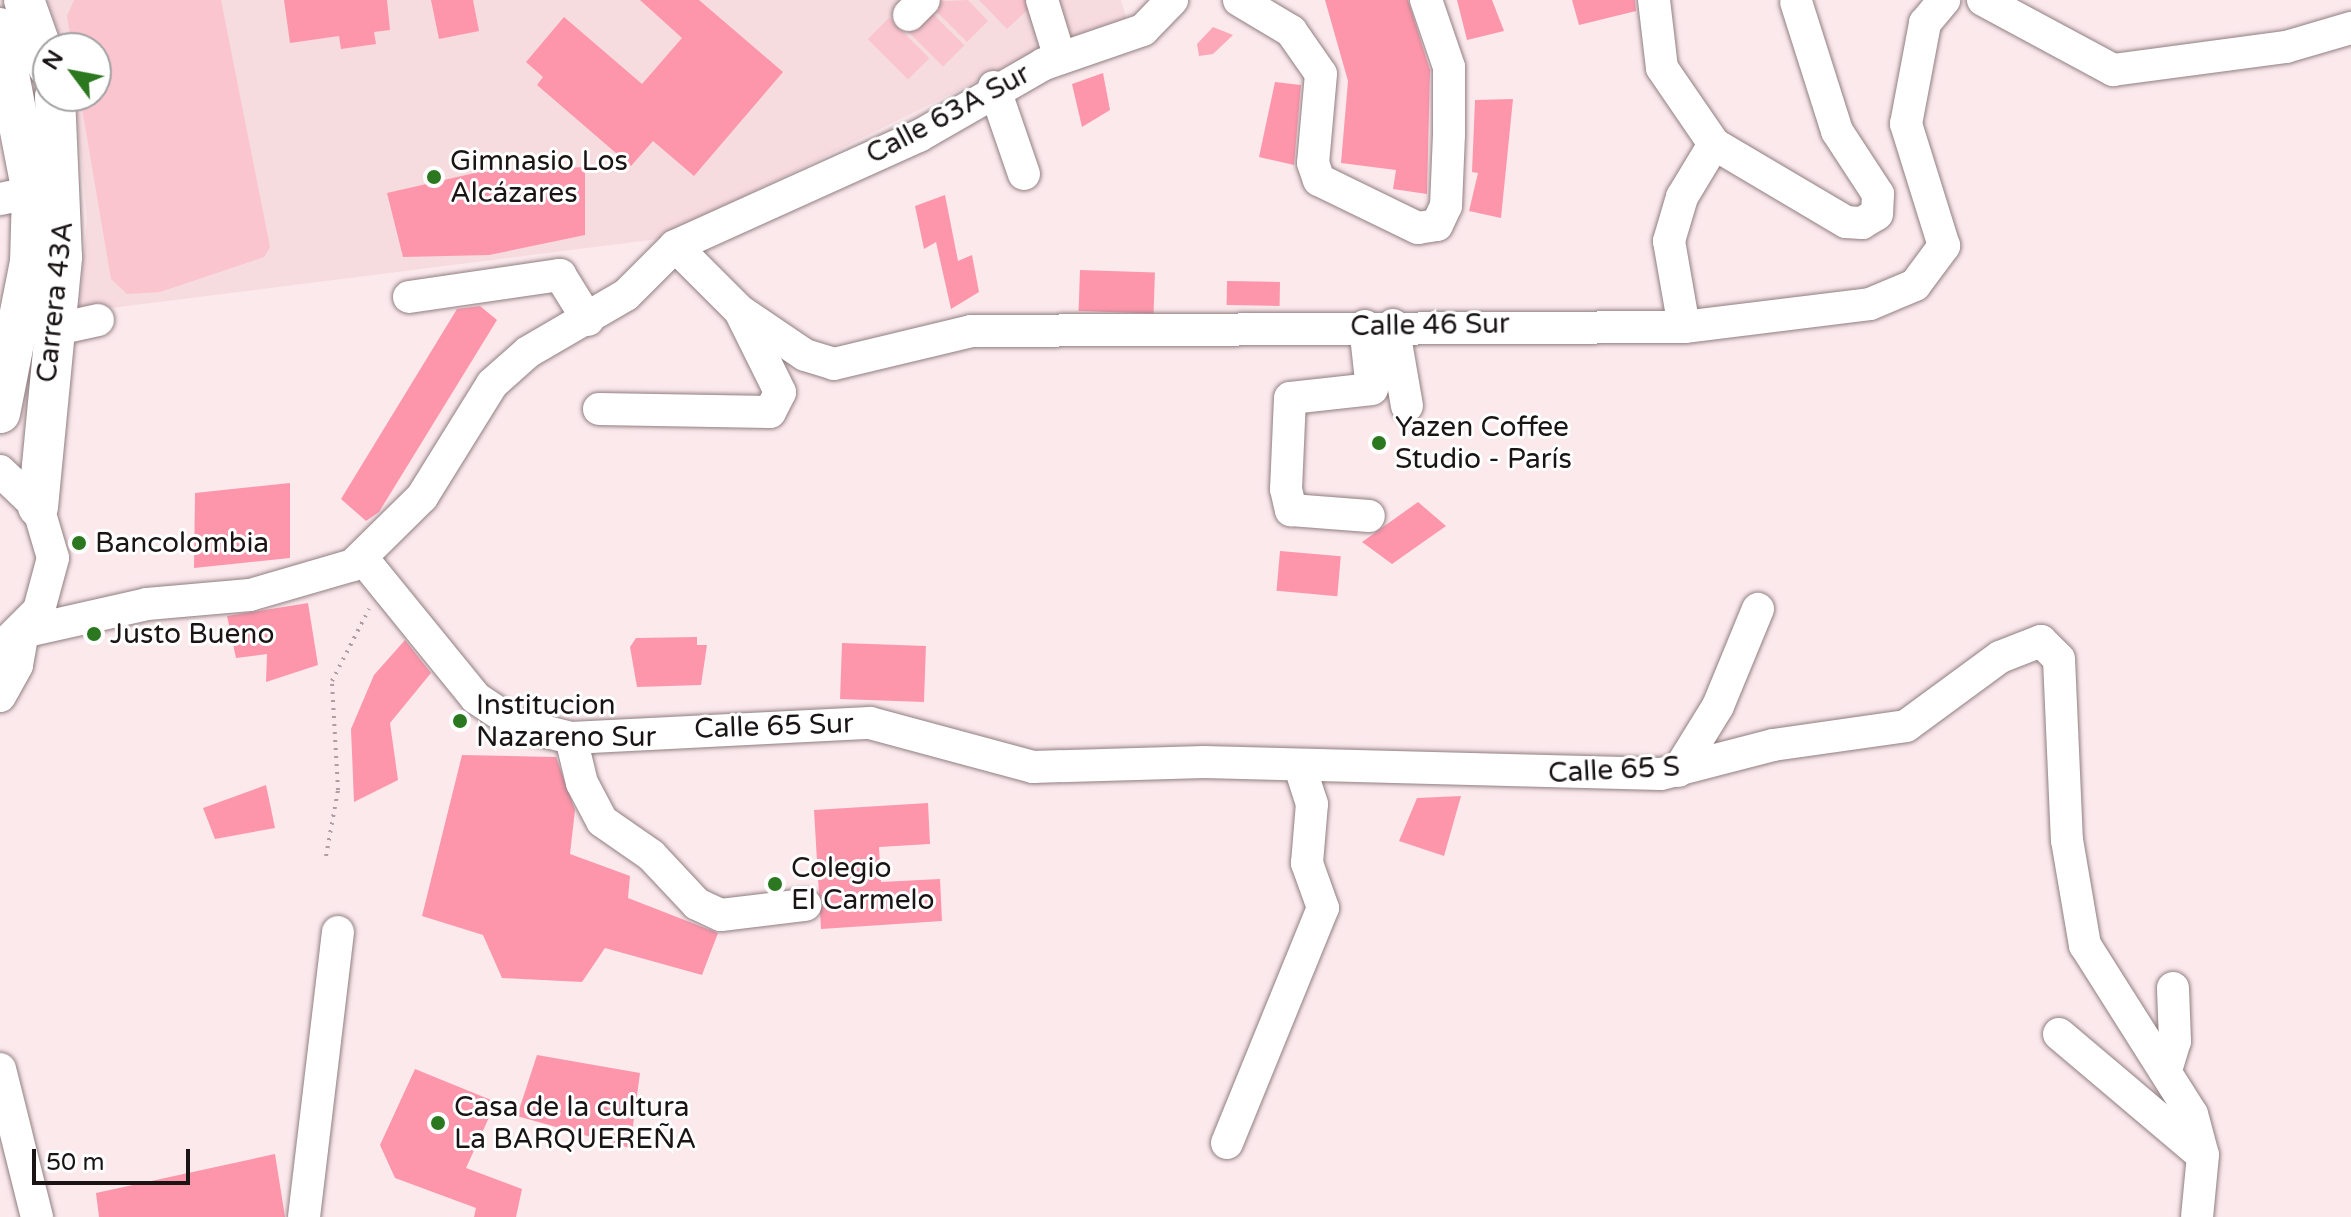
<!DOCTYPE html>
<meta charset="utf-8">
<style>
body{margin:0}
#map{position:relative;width:2351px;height:1217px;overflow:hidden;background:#fbe9ec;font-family:"Varela Round",sans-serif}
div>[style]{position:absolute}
.built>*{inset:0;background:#f6dbdf}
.green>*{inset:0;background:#fac5ce;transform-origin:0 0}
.water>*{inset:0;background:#fca8b8}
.building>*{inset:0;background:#fd96ab;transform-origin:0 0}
.path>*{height:4px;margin-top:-2px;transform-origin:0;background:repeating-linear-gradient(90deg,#ac9ea1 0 2px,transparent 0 8px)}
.roads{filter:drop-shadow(0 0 2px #907f82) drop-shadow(0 0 2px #907f82)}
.minor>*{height:32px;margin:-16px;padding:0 16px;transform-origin:16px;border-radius:16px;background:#fff}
.major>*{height:40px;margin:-20px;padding:0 20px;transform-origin:20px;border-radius:20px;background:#fff}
.dots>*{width:22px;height:22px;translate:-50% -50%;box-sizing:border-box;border:4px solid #fff;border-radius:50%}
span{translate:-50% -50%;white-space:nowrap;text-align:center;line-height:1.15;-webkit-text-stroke:6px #fff;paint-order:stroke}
.street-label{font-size:28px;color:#1a1415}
.poi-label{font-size:28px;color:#1a1415}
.left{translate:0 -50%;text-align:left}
.north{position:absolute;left:32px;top:32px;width:80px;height:80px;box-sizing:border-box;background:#fff;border:2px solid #a3a1a1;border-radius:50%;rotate:302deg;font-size:22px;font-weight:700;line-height:32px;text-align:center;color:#1a1415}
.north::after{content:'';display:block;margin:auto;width:28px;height:36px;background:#2b7820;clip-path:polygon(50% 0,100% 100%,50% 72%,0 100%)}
.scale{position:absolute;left:32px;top:1149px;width:158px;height:36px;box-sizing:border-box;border:4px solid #1a1415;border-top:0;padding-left:10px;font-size:24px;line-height:28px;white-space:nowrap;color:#1a1415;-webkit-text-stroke:6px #fff;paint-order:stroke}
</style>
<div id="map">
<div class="built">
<i style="clip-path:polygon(47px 0,1121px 0,1127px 20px,1056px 42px,658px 239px,79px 312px,87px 220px,75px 96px,96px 96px,96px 48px,64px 48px)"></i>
</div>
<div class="green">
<i style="clip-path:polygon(74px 0,221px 0,270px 247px,264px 257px,160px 292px,127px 294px,111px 279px,80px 96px,96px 96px,96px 48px,72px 48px,67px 16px)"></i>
<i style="clip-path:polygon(968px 0,988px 21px,967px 42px,927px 2px)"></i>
<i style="clip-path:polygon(979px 0,1036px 0,1037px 1px,1007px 29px)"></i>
<i style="left:924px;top:5px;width:57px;height:30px;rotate:45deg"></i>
<i style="left:889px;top:18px;width:57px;height:30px;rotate:45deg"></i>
</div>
<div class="water">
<i style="clip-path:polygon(1213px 27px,1233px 35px,1213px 54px,1199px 56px,1197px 44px)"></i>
</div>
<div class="building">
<i style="clip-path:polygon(284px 0,387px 0,390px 30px,374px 32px,376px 44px,341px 49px,339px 36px,290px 43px)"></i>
<i style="clip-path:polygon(431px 0,473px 0,479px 31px,439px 39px)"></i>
<i style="clip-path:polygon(640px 0,699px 0,783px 72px,694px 176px,653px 141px,631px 166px,537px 85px,543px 77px,526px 62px,564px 17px,642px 84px,682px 38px)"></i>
<i style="clip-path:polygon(1325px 0,1408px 0,1430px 70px,1427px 194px,1393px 189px,1396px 170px,1341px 163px,1348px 81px)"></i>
<i style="clip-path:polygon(1457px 0,1492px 0,1504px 31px,1467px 40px)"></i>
<i style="clip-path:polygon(1572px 0,1635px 0,1636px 11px,1579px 25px)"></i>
<i style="clip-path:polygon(1103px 73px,1110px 110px,1082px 127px,1072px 84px)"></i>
<i style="clip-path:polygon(1275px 82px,1301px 85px,1294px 165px,1259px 157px)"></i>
<i style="clip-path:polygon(1513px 99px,1501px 218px,1469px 211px,1478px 173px,1472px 172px,1475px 100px)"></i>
<i style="clip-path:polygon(585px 167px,585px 235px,489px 255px,403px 257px,387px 193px,479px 172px)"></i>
<i style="clip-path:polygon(945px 195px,958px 261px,972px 255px,979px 292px,951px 309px,936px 242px,924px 249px,915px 206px)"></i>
<i style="left:1080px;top:270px;width:75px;height:41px;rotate:2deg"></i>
<i style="left:1227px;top:281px;width:53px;height:24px;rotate:1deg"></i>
<i style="clip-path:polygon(480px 306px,497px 320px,379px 512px,366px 521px,341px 499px,457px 309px)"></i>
<i style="clip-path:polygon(290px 483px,290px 558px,194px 568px,195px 493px)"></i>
<i style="clip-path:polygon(1418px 502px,1446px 526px,1392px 564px,1362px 542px)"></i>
<i style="left:1280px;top:551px;width:61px;height:40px;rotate:5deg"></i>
<i style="clip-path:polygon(308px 603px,318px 665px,266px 682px,267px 654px,236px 658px,227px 616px)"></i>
<i style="clip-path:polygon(697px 637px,697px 645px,707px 645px,701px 685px,637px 687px,630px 647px,636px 638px)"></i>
<i style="clip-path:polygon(405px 640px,431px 673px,390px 723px,398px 780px,354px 802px,351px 729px,374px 675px)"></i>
<i style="left:842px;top:643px;width:84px;height:56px;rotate:2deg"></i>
<i style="clip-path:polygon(462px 755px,556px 757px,575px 810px,570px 854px,630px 876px,628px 898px,718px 933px,702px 975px,605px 948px,582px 982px,502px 978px,483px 935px,422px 916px)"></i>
<i style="clip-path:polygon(266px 785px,275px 828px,215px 839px,203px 808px)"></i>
<i style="clip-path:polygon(1461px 796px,1444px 856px,1399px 841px,1417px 798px)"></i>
<i style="clip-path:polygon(928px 803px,930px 844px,879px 847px,881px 882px,940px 879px,942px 921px,821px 929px,814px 810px)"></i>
<i style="clip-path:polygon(537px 1055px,640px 1073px,630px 1148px,517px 1116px)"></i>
<i style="clip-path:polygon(415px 1069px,496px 1102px,466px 1168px,522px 1189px,516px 1217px,474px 1217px,476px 1208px,395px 1178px,380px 1145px)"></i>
<i style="clip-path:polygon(275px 1154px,285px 1217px,99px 1217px,96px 1193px)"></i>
</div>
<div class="path">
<i style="left:326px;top:856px;width:67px;rotate:-79.7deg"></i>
<i style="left:338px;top:790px;width:109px;rotate:-93.2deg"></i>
<i style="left:332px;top:681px;width:81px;rotate:-62.8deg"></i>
</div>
<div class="roads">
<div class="minor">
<i style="left:1042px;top:0;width:61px;rotate:72.8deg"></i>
<i style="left:1239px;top:0;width:61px;rotate:30.8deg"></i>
<i style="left:1291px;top:31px;width:52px;rotate:55.1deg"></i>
<i style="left:1321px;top:74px;width:89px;rotate:95.1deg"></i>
<i style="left:1313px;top:163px;width:18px;rotate:71deg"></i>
<i style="left:1319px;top:180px;width:110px;rotate:25.9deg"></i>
<i style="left:1418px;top:228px;width:19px;rotate:-9deg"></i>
<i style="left:1437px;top:225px;width:21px;rotate:-65deg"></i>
<i style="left:1446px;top:206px;width:72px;rotate:-87.6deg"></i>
<i style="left:1449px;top:134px;width:67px;rotate:-90deg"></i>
<i style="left:1449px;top:67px;width:71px;rotate:-108.9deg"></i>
<i style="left:1654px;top:0;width:68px;rotate:83.3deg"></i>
<i style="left:1662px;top:68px;width:92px;rotate:55.6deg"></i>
<i style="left:1714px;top:144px;width:153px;rotate:30.6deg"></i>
<i style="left:1846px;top:222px;width:16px;rotate:4deg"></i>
<i style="left:1862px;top:223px;width:17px;rotate:-31deg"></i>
<i style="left:1877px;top:214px;width:20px;rotate:-87deg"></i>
<i style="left:1878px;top:194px;width:75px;rotate:-123.1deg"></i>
<i style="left:1837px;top:131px;width:135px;rotate:-107.6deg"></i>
<i style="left:1983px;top:0;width:148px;rotate:28.3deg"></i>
<i style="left:2113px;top:70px;width:175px;rotate:-7.6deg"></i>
<i style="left:2286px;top:47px;width:68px;rotate:-16.3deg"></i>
<i style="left:909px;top:15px;width:21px;rotate:-45deg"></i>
<i style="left:994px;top:87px;width:92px;rotate:71deg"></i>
<i style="left:0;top:199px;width:33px;rotate:-12deg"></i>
<i style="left:675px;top:246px;width:92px;rotate:45deg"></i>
<i style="left:740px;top:311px;width:78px;rotate:34.1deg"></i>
<i style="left:805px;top:355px;width:30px;rotate:17deg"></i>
<i style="left:834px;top:364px;width:141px;rotate:-13.5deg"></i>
<i style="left:971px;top:331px;width:713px;rotate:-0.32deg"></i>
<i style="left:1684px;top:327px;width:187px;rotate:-7deg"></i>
<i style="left:1870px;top:304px;width:49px;rotate:-22.9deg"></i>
<i style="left:1915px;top:285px;width:49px;rotate:-53.4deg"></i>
<i style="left:1944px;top:246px;width:128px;rotate:-107.3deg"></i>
<i style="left:1906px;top:124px;width:103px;rotate:-79.3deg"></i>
<i style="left:1925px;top:23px;width:30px;rotate:-50deg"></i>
<i style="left:409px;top:297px;width:153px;rotate:-8.3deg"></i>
<i style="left:560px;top:275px;width:53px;rotate:58.1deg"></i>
<i style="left:1393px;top:325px;width:82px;rotate:80.2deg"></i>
<i style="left:1365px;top:326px;width:63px;rotate:83.7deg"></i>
<i style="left:1372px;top:389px;width:82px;rotate:173.7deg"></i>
<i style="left:1290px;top:398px;width:91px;rotate:92.5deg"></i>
<i style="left:1286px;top:489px;width:22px;rotate:77deg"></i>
<i style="left:1291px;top:510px;width:78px;rotate:4.4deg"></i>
<i style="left:1684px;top:327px;width:87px;rotate:-99.9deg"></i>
<i style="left:1669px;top:241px;width:46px;rotate:-73.5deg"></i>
<i style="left:1682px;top:197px;width:62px;rotate:-58.9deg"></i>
<i style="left:53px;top:330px;width:46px;rotate:-12.5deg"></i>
<i style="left:599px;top:409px;width:171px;rotate:1deg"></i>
<i style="left:770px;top:412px;width:22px;rotate:-63deg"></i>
<i style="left:780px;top:392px;width:90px;rotate:-116.3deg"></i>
<i style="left:0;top:471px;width:52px;rotate:43.5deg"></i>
<i style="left:38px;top:507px;width:53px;rotate:73.6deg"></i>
<i style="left:53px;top:558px;width:54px;rotate:105.1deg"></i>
<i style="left:39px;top:610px;width:55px;rotate:135deg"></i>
<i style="left:363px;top:559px;width:179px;rotate:50.9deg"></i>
<i style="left:476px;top:698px;width:47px;rotate:33.7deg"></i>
<i style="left:515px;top:724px;width:58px;rotate:14deg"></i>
<i style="left:571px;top:738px;width:299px;rotate:-2.9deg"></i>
<i style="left:870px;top:723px;width:169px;rotate:15.1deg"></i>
<i style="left:1033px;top:767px;width:171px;rotate:-1.7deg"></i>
<i style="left:1204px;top:762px;width:457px;rotate:1.5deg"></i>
<i style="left:1661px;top:774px;width:116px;rotate:-14.5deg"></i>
<i style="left:1773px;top:745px;width:134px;rotate:-8.1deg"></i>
<i style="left:1906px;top:726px;width:117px;rotate:-36.3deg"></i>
<i style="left:2000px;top:657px;width:44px;rotate:-21.3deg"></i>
<i style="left:2041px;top:641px;width:25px;rotate:45deg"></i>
<i style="left:2059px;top:659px;width:181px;rotate:87.5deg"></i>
<i style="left:2067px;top:840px;width:107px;rotate:80.3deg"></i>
<i style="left:2085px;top:945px;width:200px;rotate:57.7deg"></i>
<i style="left:2192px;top:1114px;width:42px;rotate:75deg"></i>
<i style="left:2203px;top:1155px;width:62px;rotate:95.5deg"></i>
<i style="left:23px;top:632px;width:127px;rotate:-12.7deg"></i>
<i style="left:147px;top:604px;width:103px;rotate:-5deg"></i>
<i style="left:250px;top:595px;width:107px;rotate:-16.2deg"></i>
<i style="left:353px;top:565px;width:97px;rotate:-44.6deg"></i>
<i style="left:422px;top:497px;width:133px;rotate:-58.2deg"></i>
<i style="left:492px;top:384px;width:48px;rotate:-41.6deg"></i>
<i style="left:528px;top:352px;width:113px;rotate:-30.2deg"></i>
<i style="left:626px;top:295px;width:69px;rotate:-45deg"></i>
<i style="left:675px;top:246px;width:268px;rotate:-24.3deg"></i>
<i style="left:919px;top:136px;width:144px;rotate:-29.9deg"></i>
<i style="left:1044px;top:64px;width:105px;rotate:-19deg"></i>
<i style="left:1143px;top:30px;width:42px;rotate:-46deg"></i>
<i style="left:0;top:696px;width:35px;rotate:-61deg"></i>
<i style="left:17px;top:665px;width:34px;rotate:-80deg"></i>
<i style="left:571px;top:738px;width:46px;rotate:76.3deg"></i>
<i style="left:582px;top:783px;width:43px;rotate:62.2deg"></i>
<i style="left:602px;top:821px;width:60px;rotate:34.8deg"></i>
<i style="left:651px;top:855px;width:67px;rotate:46.8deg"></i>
<i style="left:697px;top:904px;width:26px;rotate:25deg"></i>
<i style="left:721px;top:915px;width:85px;rotate:-6.8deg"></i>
<i style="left:1678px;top:771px;width:76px;rotate:-58.4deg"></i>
<i style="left:1718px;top:706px;width:105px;rotate:-67.6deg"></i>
<i style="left:2059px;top:1034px;width:185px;rotate:40.2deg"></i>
<i style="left:2167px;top:1067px;width:27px;rotate:-73deg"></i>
<i style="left:2175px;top:1041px;width:53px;rotate:-92.2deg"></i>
<i style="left:0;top:1069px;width:153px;rotate:76deg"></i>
<i style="left:1227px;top:1143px;width:254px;rotate:-67.8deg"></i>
<i style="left:1323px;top:908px;width:48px;rotate:-109.6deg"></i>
<i style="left:1307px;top:863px;width:59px;rotate:-85.2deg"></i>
<i style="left:1312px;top:804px;width:38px;rotate:-108deg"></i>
<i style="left:304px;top:1217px;width:287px;rotate:-83.2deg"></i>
</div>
<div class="major">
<i style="left:24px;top:0;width:71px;rotate:70.3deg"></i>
<i style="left:0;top:28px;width:167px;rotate:79deg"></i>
<i style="left:32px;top:192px;width:70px;rotate:91.6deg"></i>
<i style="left:30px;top:262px;width:154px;rotate:101.2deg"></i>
<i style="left:38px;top:507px;width:251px;rotate:-84.5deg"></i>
<i style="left:62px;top:257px;width:161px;rotate:-92.5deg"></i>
</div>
</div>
<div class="dots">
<i style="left:434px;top:177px;background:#2b7820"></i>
<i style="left:1379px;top:443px;background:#2b7820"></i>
<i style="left:79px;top:543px;background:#2b7820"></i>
<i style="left:94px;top:634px;background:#2b7820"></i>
<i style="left:460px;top:721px;background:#2b7820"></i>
<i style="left:775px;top:884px;background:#2b7820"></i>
<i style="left:438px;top:1123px;background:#2b7820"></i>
</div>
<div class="street-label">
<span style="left:948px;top:114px;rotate:-28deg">Calle 63A Sur</span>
<span style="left:55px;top:302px;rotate:-84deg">Carrera 43A</span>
<span style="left:1430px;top:325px;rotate:-1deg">Calle 46 Sur</span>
<span style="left:774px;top:726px;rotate:-2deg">Calle 65 Sur</span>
<span style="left:1614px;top:770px;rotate:-3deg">Calle 65 S</span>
</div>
<div class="poi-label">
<span class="left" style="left:450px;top:177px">Gimnasio Los<br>Alcázares</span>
<span class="left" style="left:1395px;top:443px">Yazen Coffee<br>Studio - París</span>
<span class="left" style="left:95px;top:543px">Bancolombia</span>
<span class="left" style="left:110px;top:634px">Justo Bueno</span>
<span class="left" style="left:476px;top:721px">Institucion<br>Nazareno Sur</span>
<span class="left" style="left:791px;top:884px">Colegio<br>El Carmelo</span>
<span class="left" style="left:454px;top:1123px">Casa de la cultura<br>La BARQUEREÑA</span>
</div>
<div class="north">N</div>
<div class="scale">50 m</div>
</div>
